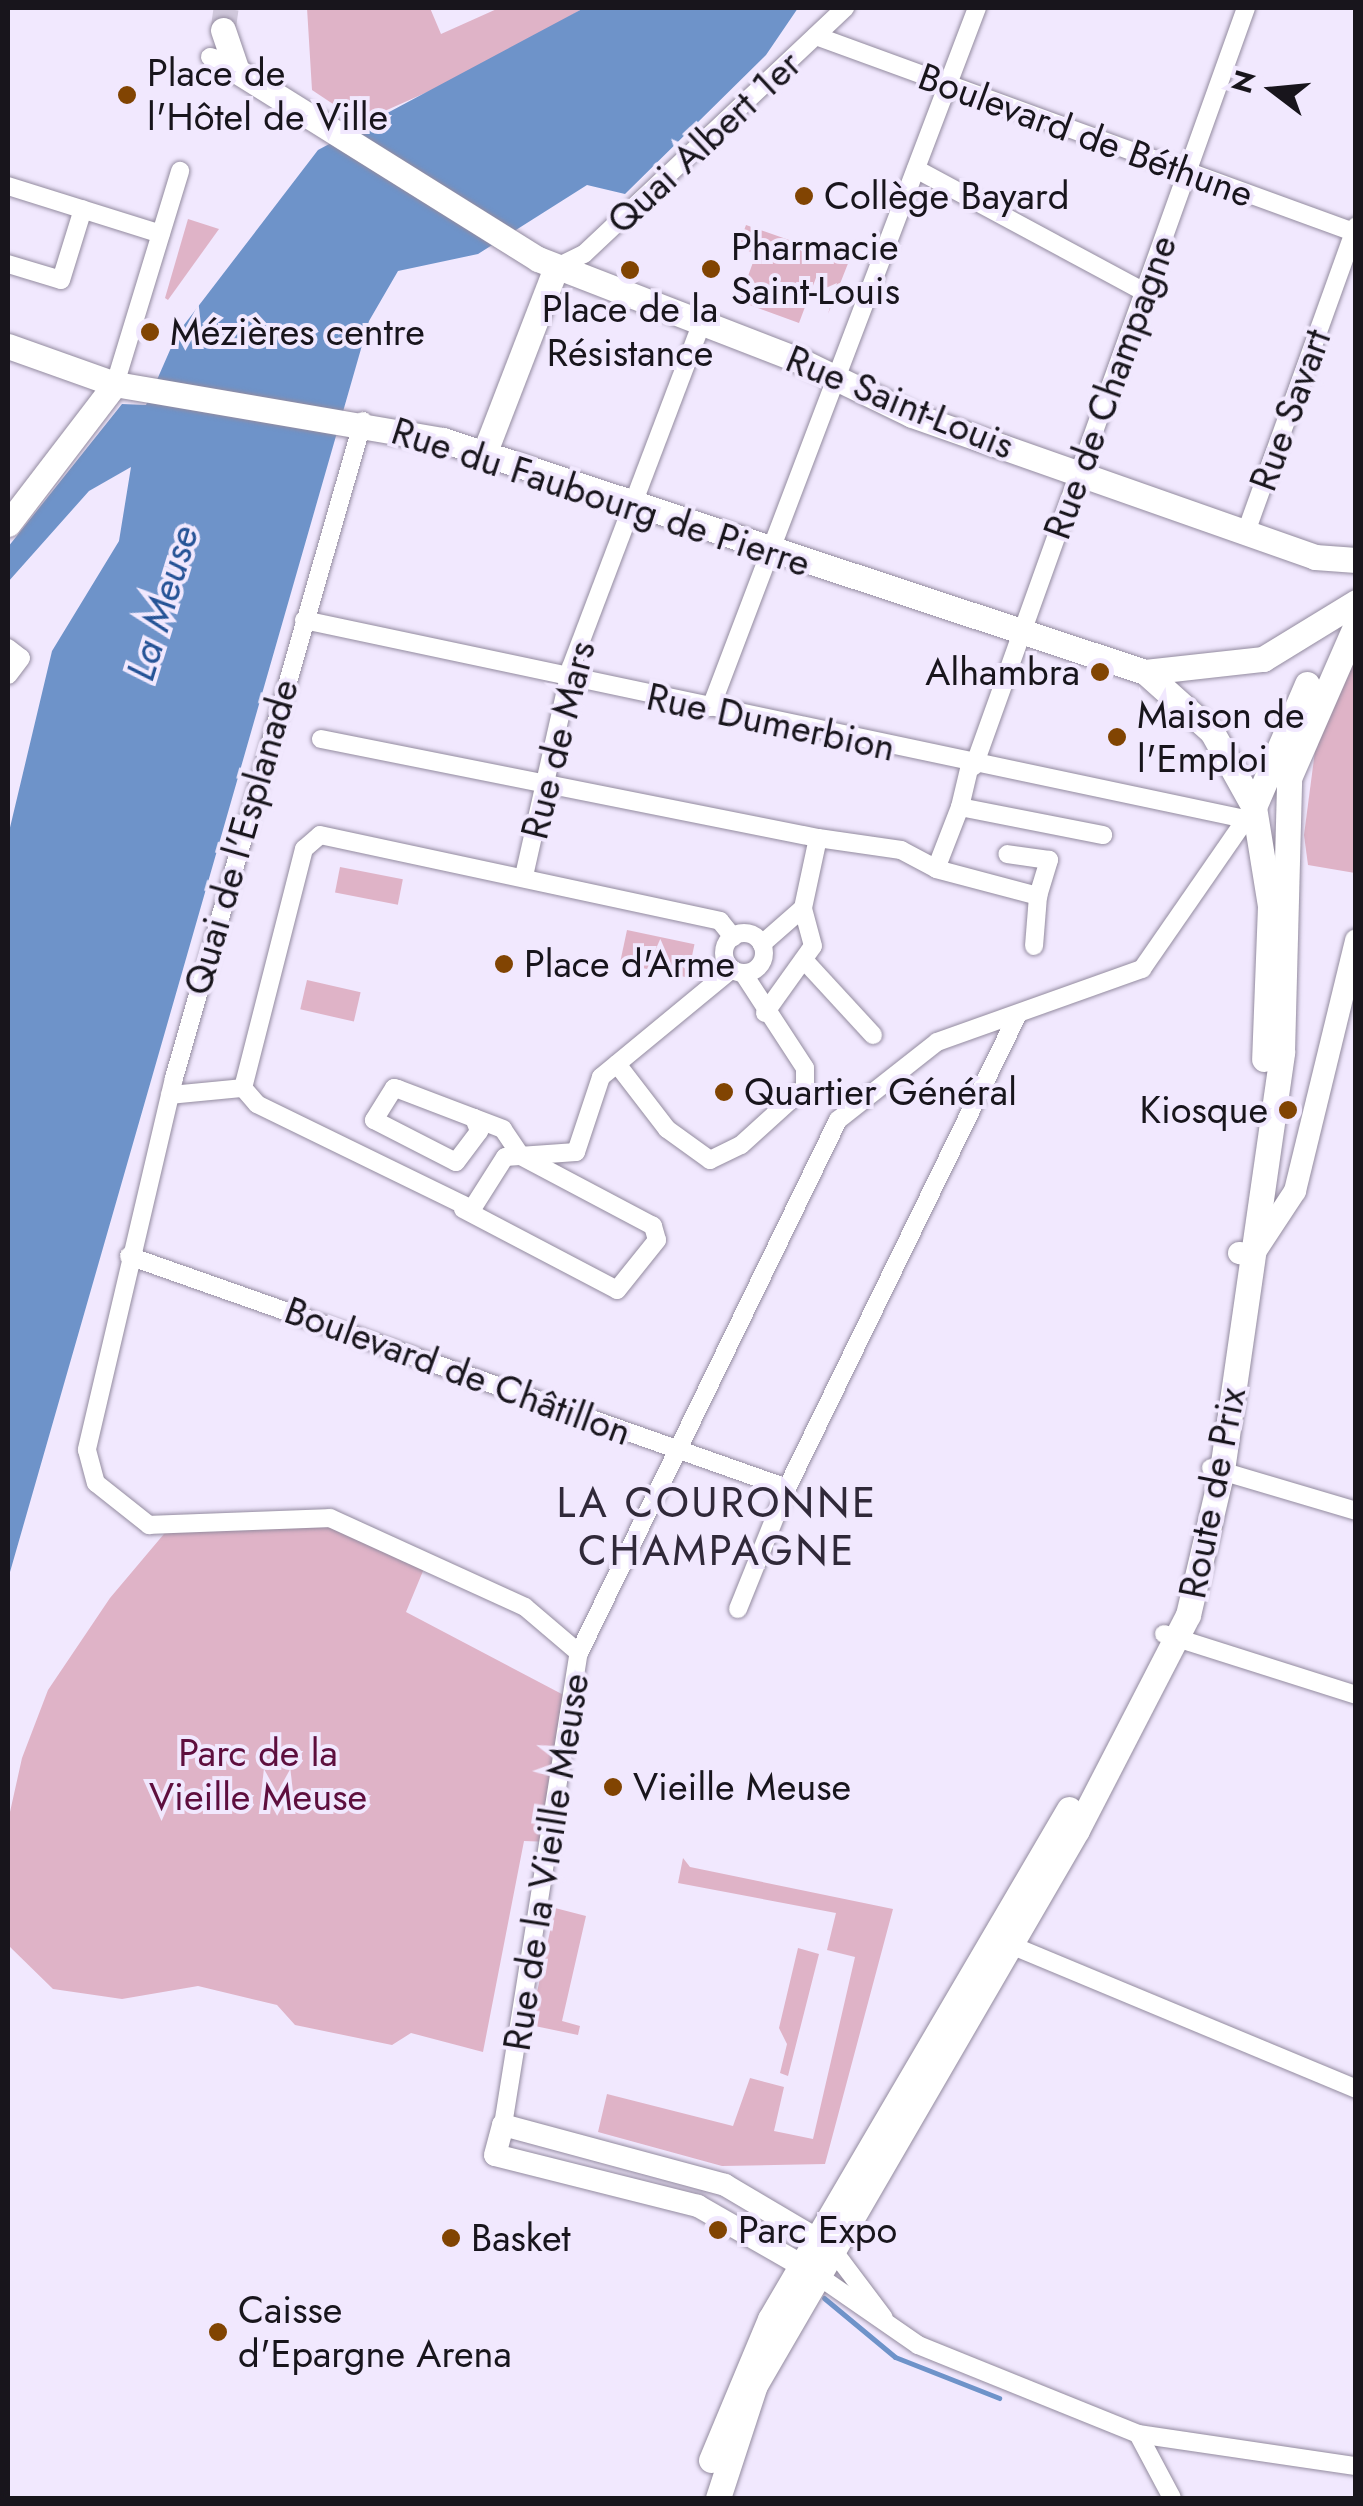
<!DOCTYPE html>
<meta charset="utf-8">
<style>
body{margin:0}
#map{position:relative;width:1363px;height:2506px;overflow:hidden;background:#f1e8fe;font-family:Jost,sans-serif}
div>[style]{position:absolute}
.green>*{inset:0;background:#dfb3c7;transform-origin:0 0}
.water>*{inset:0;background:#6e93c9}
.stream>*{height:5px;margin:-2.5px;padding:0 2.5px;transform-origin:2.5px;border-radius:2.5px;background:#6e93c9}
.secondary-tunnel>*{height:25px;margin-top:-12.5px;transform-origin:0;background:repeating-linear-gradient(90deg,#d0c8dc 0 25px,transparent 0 37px)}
.roads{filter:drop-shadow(0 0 2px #938b9f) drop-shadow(0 0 2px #938b9f)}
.minor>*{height:18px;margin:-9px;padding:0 9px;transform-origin:9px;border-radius:9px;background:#fff}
.minor>.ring{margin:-9px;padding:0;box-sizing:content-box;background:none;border:18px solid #fff;border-radius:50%}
.tertiary>*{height:22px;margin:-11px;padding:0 11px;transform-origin:11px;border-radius:11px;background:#fff}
.secondary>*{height:25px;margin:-12.5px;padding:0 12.5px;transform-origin:12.5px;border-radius:12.5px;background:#fff}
.dots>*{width:28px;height:28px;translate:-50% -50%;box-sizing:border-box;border:5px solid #f1e8fe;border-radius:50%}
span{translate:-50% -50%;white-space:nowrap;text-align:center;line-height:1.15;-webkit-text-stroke:8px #f1e8fe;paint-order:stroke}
.poi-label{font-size:38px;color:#18151c}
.left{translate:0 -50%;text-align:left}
.right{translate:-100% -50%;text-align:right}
.street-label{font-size:38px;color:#18151c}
.park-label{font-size:38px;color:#5e0e3e}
.water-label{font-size:40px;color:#255396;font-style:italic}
.quarter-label{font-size:42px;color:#302939;letter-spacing:2.5px}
.frame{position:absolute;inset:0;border:10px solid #18151c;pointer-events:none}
.north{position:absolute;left:1223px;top:40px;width:100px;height:100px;-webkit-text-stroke:8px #f1e8fe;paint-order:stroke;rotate:286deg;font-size:28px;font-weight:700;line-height:40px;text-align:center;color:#18151c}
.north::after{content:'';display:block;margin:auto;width:35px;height:45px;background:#18151c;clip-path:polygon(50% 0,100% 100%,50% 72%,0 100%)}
</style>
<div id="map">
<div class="green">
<i style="clip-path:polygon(307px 8px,430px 8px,441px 34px,499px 8px,584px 8px,479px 69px,360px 122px,312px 90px)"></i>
<i style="clip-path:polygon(188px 219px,219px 229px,168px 300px,165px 298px)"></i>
<i style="clip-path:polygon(746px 225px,849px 261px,828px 314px,837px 283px,819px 291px,817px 275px,799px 323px,739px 301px,756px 254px,738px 247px)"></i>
<i style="clip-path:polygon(1355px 649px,1355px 873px,1308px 865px,1304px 835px,1315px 751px)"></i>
<i style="left:340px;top:867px;width:64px;height:26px;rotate:11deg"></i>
<i style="left:627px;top:930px;width:69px;height:34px;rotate:12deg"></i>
<i style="left:307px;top:980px;width:55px;height:30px;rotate:13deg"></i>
<i style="clip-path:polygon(305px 1514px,428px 1559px,406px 1612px,577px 1702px,551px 1842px,524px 1841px,483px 2052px,411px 2033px,392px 2045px,295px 2025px,277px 2005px,198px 1986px,122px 1999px,53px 1989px,8px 1945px,8px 1821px,22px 1758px,48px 1690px,110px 1598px,169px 1528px)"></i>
<i style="clip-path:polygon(683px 1858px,690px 1867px,893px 1909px,825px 2164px,722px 2166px,598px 2132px,607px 2094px,733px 2126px,750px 2078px,784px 2087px,774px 2131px,813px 2139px,855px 1957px,827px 1950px,836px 1913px,678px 1883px)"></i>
<i style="clip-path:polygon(555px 1908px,586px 1916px,562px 2021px,580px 2026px,578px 2035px,530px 2025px)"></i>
<i style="clip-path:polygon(798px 1948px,819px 1954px,788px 2076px,780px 2073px,787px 2044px,779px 2028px)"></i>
</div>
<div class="water">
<i style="clip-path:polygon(584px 8px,798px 8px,766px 55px,625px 194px,587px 185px,478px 254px,398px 271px,369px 321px,8px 1579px,8px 836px,52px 651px,119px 541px,131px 467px,89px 491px,8px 582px,8px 547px,122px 404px,146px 405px,177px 334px,318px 150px)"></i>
</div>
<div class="stream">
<i style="left:824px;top:2298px;width:92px;rotate:39.7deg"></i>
<i style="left:895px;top:2357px;width:112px;rotate:21.5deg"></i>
</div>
<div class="secondary-tunnel">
<i style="left:223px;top:30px;width:22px;rotate:-82deg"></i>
</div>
<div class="roads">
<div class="minor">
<i style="left:816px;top:36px;width:575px;rotate:20.04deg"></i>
<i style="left:210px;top:57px;width:22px;rotate:16deg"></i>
<i style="left:916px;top:169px;width:259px;rotate:28.3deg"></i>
<i style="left:8px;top:186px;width:160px;rotate:17.4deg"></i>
<i style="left:8px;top:264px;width:55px;rotate:16.8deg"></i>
<i style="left:61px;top:280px;width:74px;rotate:-72.8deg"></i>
<i style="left:557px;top:267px;width:30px;rotate:-26deg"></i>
<i style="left:584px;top:254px;width:359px;rotate:-43.3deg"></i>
<i style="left:115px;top:384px;width:223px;rotate:-73deg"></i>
<i style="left:363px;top:421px;width:684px;rotate:106.05deg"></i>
<i style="left:174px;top:1078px;width:382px;rotate:103.2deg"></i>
<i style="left:87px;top:1450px;width:34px;rotate:75deg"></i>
<i style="left:96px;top:1483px;width:68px;rotate:38.4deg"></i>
<i style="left:149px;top:1525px;width:181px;rotate:-2.2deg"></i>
<i style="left:330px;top:1518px;width:214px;rotate:24.5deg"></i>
<i style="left:525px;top:1607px;width:71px;rotate:40.4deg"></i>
<i style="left:1246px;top:532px;width:325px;rotate:-70.2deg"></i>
<i style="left:304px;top:620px;width:957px;rotate:11.94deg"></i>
<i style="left:8px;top:648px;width:16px;rotate:38deg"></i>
<i style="left:21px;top:658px;width:21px;rotate:127deg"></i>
<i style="left:711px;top:707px;width:748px;rotate:-69.17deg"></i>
<i style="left:321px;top:739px;width:507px;rotate:11.27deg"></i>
<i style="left:818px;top:838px;width:72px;rotate:102.1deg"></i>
<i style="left:803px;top:908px;width:55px;rotate:138.7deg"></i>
<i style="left:970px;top:765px;width:43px;rotate:103.4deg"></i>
<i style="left:960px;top:807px;width:146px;rotate:11.1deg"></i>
<i style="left:974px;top:766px;width:805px;rotate:-70.26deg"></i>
<i style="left:960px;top:807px;width:66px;rotate:111.2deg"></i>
<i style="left:936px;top:869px;width:106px;rotate:14.8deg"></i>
<i style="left:1038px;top:896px;width:38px;rotate:-73deg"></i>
<i style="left:1049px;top:860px;width:42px;rotate:-171.9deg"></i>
<i style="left:818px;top:838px;width:84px;rotate:8.2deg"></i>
<i style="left:901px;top:850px;width:40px;rotate:28deg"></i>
<i style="left:524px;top:876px;width:214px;rotate:-77.3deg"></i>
<i style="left:571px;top:667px;width:367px;rotate:-69.2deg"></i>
<i class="ring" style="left:724px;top:933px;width:22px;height:22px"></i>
<i style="left:1034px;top:946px;width:50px;rotate:-85.4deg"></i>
<i style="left:804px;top:960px;width:102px;rotate:47.4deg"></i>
<i style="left:732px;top:969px;width:170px;rotate:140.5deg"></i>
<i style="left:601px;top:1077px;width:79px;rotate:108.4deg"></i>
<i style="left:576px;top:1152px;width:71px;rotate:176deg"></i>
<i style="left:505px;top:1157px;width:62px;rotate:122.4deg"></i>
<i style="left:472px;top:1209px;width:239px;rotate:-154deg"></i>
<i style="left:257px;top:1104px;width:21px;rotate:-131deg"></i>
<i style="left:243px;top:1088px;width:247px;rotate:-75.7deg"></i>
<i style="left:304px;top:849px;width:21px;rotate:-41deg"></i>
<i style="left:320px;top:835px;width:409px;rotate:12.1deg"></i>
<i style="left:720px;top:921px;width:21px;rotate:51deg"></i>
<i style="left:765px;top:1013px;width:82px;rotate:-54.4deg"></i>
<i style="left:813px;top:946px;width:39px;rotate:-105deg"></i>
<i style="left:617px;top:1064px;width:82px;rotate:52.4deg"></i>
<i style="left:667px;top:1129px;width:53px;rotate:35.8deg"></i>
<i style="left:710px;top:1160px;width:34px;rotate:-26deg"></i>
<i style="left:741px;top:1145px;width:86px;rotate:-42.2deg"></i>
<i style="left:805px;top:1087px;width:19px;rotate:-90deg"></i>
<i style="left:805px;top:1068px;width:113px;rotate:-123.1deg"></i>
<i style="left:170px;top:1095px;width:73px;rotate:-5.5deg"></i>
<i style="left:463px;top:1209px;width:174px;rotate:27.7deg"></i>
<i style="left:617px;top:1290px;width:64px;rotate:-51.3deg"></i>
<i style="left:657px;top:1240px;width:15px;rotate:-106deg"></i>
<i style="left:653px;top:1226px;width:149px;rotate:-152.1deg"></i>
<i style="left:521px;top:1156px;width:32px;rotate:-124deg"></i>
<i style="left:503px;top:1129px;width:31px;rotate:-159deg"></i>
<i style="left:474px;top:1118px;width:81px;rotate:-159.1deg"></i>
<i style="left:398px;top:1089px;width:4px;rotate:-166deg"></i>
<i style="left:394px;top:1088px;width:38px;rotate:122deg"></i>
<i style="left:374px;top:1120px;width:92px;rotate:27.1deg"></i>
<i style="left:456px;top:1162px;width:39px;rotate:-53deg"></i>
<i style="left:479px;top:1131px;width:14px;rotate:-111deg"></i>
<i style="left:129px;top:1256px;width:698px;rotate:19.42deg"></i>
<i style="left:1211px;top:1468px;width:151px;rotate:16.5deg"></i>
<i style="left:738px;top:1609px;width:131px;rotate:-68deg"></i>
<i style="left:787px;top:1488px;width:527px;rotate:-64.02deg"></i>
<i style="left:1164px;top:1634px;width:201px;rotate:17.6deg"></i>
<i style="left:1001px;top:1941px;width:385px;rotate:22.6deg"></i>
<i style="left:503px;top:2125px;width:478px;rotate:-80.9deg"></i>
<i style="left:579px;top:1653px;width:593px;rotate:-64.08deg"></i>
<i style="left:838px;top:1120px;width:126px;rotate:-38.2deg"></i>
<i style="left:937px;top:1042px;width:218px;rotate:-19.6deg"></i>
<i style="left:1142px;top:969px;width:197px;rotate:-55.3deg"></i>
<i style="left:832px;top:2249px;width:86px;rotate:53deg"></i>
<i style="left:817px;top:2275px;width:123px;rotate:34.7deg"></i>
<i style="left:918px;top:2345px;width:237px;rotate:22deg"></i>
<i style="left:1138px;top:2434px;width:220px;rotate:8.4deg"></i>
<i style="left:1138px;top:2434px;width:72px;rotate:62deg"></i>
</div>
<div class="tertiary">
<i style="left:1239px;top:1253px;width:14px;rotate:8deg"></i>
<i style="left:1253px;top:1255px;width:77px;rotate:-56.7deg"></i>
<i style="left:1295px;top:1191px;width:258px;rotate:-76.3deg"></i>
<i style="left:815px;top:2273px;width:135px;rotate:-150.2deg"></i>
<i style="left:698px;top:2206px;width:209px;rotate:-165.9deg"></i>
<i style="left:495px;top:2155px;width:31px;rotate:-75deg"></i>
<i style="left:503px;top:2125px;width:230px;rotate:15.1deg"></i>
<i style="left:725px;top:2185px;width:122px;rotate:30.6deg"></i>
</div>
<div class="secondary">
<i style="left:223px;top:30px;width:43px;rotate:71.1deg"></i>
<i style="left:237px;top:71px;width:355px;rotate:32deg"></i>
<i style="left:538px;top:259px;width:282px;rotate:21.2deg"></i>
<i style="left:801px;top:361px;width:123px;rotate:25.9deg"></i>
<i style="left:912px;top:415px;width:427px;rotate:19.4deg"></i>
<i style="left:1315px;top:557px;width:41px;rotate:4.2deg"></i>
<i style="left:8px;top:346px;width:114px;rotate:19.6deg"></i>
<i style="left:115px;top:384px;width:333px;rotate:9.7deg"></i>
<i style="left:443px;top:440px;width:739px;rotate:18.29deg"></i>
<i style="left:1145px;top:672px;width:119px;rotate:-6.3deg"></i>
<i style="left:1263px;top:659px;width:109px;rotate:-31.5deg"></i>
<i style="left:484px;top:454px;width:200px;rotate:-68.9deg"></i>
<i style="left:8px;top:524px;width:176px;rotate:-52.6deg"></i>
<i style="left:1145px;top:672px;width:90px;rotate:41.8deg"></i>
<i style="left:1212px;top:732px;width:86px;rotate:60.8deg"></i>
<i style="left:1254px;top:807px;width:100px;rotate:80.8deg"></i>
<i style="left:1270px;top:906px;width:153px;rotate:92.2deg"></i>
<i style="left:1254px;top:807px;width:134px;rotate:-66.7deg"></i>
<i style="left:711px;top:2460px;width:153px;rotate:-67.3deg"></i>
<i style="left:770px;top:2319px;width:591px;rotate:-59.62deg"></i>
<i style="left:718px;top:2498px;width:119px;rotate:-71.9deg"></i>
<i style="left:755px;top:2385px;width:642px;rotate:-59.88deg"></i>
<i style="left:1077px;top:1830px;width:242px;rotate:-62.7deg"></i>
<i style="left:1188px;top:1615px;width:149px;rotate:-76.8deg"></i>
<i style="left:1222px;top:1470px;width:422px;rotate:-81.8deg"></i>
<i style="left:1282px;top:1052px;width:274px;rotate:-88.5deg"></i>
<i style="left:1289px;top:778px;width:167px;rotate:-66.4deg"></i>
</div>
</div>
<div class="dots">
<i style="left:127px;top:95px;background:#814402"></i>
<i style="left:804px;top:196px;background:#814402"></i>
<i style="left:711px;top:269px;background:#814402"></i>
<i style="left:630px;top:270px;background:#814402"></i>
<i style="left:150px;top:332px;background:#814402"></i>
<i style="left:1100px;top:672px;background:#814402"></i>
<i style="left:1117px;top:737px;background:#814402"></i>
<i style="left:504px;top:964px;background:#814402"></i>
<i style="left:724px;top:1092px;background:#814402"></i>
<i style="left:1288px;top:1110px;background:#814402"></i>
<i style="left:613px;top:1787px;background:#814402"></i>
<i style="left:718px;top:2230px;background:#814402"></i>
<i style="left:451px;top:2238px;background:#814402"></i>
<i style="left:218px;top:2332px;background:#814402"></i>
</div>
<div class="poi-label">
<span class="left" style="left:147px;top:95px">Place de<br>l'Hôtel de Ville</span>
<span class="left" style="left:824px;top:196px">Collège Bayard</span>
<span class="left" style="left:731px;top:269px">Pharmacie<br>Saint-Louis</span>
<span style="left:630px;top:331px">Place de la<br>Résistance</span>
<span class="left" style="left:170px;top:332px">Mézières centre</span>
<span class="right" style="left:1080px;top:672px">Alhambra</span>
<span class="left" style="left:1137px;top:737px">Maison de<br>l'Emploi</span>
<span class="left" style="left:524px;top:964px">Place d'Arme</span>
<span class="left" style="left:744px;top:1092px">Quartier Général</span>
<span class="right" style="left:1268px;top:1110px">Kiosque</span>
<span class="left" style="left:633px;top:1787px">Vieille Meuse</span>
<span class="left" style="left:738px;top:2230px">Parc Expo</span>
<span class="left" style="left:471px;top:2238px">Basket</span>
<span class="left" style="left:238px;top:2332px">Caisse<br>d'Epargne Arena</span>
</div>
<div class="street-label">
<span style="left:1086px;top:135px;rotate:20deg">Boulevard de Béthune</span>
<span style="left:704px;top:142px;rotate:-43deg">Quai Albert 1er</span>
<span style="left:1110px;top:387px;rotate:-70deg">Rue de Champagne</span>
<span style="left:900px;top:402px;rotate:22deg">Rue Saint-Louis</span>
<span style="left:1290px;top:410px;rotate:-70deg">Rue Savart</span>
<span style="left:601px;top:497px;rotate:18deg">Rue du Faubourg de Pierre</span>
<span style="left:771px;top:722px;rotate:12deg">Rue Dumerbion</span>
<span style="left:558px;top:740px;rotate:-76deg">Rue de Mars</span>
<span style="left:241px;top:837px;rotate:-74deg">Quai de l'Esplanade</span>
<span style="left:458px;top:1371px;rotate:20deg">Boulevard de Châtillon</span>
<span style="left:1212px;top:1493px;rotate:-79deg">Route de Prix</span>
<span style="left:546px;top:1862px;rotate:-81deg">Rue de la Vieille Meuse</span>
</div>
<div class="park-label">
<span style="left:258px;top:1775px">Parc de la<br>Vieille Meuse</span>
</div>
<div class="water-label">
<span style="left:162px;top:603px;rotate:-73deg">La Meuse</span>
</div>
<div class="quarter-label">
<span style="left:717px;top:1527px">LA COURONNE<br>CHAMPAGNE</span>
</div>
<div class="frame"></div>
<div class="north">N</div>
</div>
